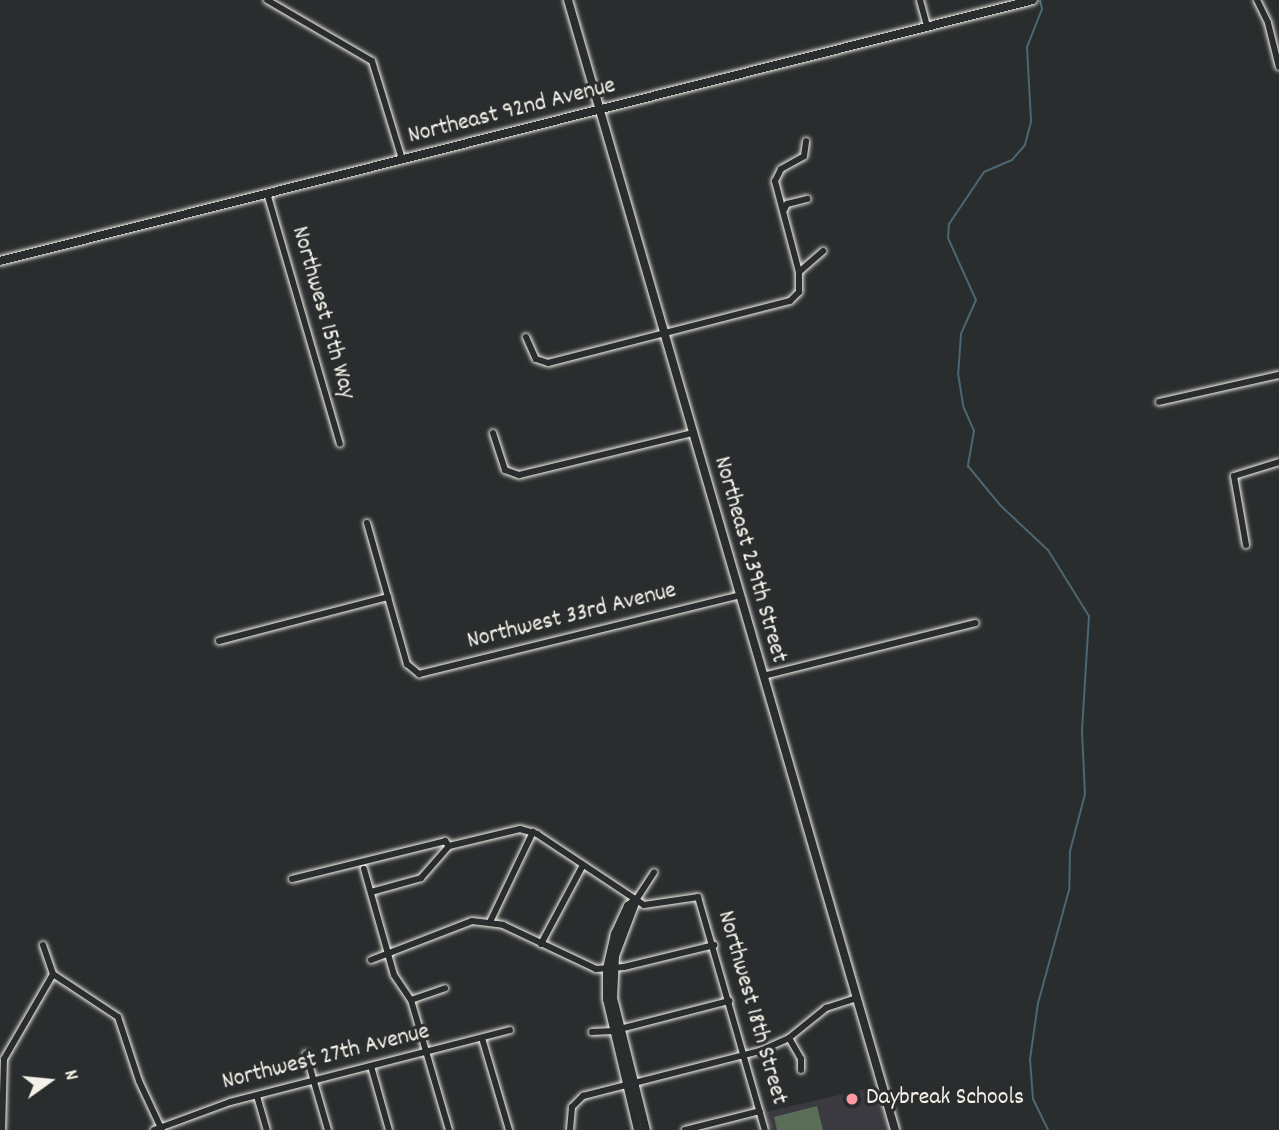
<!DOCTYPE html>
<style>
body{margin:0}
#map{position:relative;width:1279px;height:1130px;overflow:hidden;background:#2a2d2e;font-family:Dekko,sans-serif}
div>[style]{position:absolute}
.built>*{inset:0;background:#3a3a40}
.green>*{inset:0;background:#5a6d57}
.stream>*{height:2px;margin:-1px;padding:0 1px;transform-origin:1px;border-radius:1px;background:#4d6672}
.roads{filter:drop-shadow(0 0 2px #f4f1e8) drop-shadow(0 0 2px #f4f1e8)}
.minor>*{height:6px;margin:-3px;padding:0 3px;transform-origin:3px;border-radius:3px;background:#2a2d2e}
.tertiary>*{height:8px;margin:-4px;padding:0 4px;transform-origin:4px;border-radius:4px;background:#2a2d2e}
.dots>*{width:19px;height:19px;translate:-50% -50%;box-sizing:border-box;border:4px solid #2a2d2e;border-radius:50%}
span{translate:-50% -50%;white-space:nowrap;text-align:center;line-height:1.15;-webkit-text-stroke:6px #2a2d2e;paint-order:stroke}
.street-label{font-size:24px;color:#f4f1e8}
.poi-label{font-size:24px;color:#f4f1e8}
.left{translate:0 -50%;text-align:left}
.north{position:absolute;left:14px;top:1046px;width:70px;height:70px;-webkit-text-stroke:5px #2a2d2e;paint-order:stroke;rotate:75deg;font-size:19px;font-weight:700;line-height:28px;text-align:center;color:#f4f1e8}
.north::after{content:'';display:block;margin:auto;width:24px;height:32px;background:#f4f1e8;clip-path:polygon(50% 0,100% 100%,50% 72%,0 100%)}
</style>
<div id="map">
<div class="built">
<i style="clip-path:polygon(878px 1086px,891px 1130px,771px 1130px,766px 1112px)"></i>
</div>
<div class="green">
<i style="clip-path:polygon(817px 1106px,823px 1130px,777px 1130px,774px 1117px)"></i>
</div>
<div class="stream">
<i style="left:1040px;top:0;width:9px;rotate:77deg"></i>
<i style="left:1042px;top:9px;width:41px;rotate:111.5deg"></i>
<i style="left:1027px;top:47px;width:75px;rotate:86.9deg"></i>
<i style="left:1031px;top:122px;width:24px;rotate:105deg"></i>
<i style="left:1025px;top:145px;width:20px;rotate:131deg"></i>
<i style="left:1012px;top:160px;width:30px;rotate:157deg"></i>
<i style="left:984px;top:172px;width:63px;rotate:123.9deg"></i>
<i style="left:949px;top:224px;width:14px;rotate:94deg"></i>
<i style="left:948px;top:238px;width:68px;rotate:65.7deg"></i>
<i style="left:976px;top:300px;width:37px;rotate:114deg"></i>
<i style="left:961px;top:334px;width:39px;rotate:94deg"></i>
<i style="left:958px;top:373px;width:33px;rotate:81deg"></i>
<i style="left:963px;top:406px;width:27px;rotate:66deg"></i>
<i style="left:974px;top:431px;width:36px;rotate:100deg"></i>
<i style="left:968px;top:466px;width:50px;rotate:50.6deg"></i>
<i style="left:1000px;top:505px;width:66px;rotate:43.2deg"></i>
<i style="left:1048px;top:550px;width:78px;rotate:58.2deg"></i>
<i style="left:1089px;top:616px;width:115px;rotate:93.5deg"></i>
<i style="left:1082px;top:731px;width:63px;rotate:87.3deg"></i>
<i style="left:1085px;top:794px;width:59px;rotate:104.7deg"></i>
<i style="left:1070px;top:851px;width:39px;rotate:91deg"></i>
<i style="left:1069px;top:890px;width:117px;rotate:105.3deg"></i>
<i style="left:1038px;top:1003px;width:57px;rotate:98.1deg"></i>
<i style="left:1030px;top:1059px;width:40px;rotate:85.7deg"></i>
<i style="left:1033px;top:1099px;width:34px;rotate:64deg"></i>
</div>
<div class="roads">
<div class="minor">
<i style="left:267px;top:0;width:121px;rotate:30.2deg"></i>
<i style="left:372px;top:61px;width:102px;rotate:73deg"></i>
<i style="left:920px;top:0;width:28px;rotate:75deg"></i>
<i style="left:1257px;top:0;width:25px;rotate:64deg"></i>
<i style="left:1268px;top:23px;width:45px;rotate:76deg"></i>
<i style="left:267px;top:193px;width:261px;rotate:73.8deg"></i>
<i style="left:784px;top:210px;width:7px;rotate:-63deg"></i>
<i style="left:787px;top:204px;width:21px;rotate:-14deg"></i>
<i style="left:799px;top:272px;width:32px;rotate:-41deg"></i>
<i style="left:526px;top:337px;width:24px;rotate:66deg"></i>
<i style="left:536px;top:359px;width:13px;rotate:18deg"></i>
<i style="left:548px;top:363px;width:250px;rotate:-14.4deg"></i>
<i style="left:790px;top:301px;width:13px;rotate:-45deg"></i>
<i style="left:799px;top:292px;width:20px;rotate:-90deg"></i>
<i style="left:799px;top:272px;width:94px;rotate:-104.8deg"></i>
<i style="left:775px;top:181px;width:13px;rotate:-63deg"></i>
<i style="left:781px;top:169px;width:26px;rotate:-29deg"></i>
<i style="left:804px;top:156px;width:15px;rotate:-82deg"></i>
<i style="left:1159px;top:402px;width:123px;rotate:-12.7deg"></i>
<i style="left:493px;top:433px;width:39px;rotate:72deg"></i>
<i style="left:505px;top:470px;width:15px;rotate:20deg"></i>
<i style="left:519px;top:475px;width:179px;rotate:-13.6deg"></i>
<i style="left:367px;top:523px;width:147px;rotate:74.2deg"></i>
<i style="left:407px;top:664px;width:16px;rotate:40deg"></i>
<i style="left:419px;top:674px;width:331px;rotate:-13.8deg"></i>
<i style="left:1246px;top:545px;width:70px;rotate:-99.9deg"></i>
<i style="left:1234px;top:476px;width:47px;rotate:-17.3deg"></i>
<i style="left:219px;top:641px;width:175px;rotate:-14.6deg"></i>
<i style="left:763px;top:676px;width:219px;rotate:-14deg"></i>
<i style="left:364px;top:869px;width:110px;rotate:74.2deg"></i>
<i style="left:394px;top:975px;width:30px;rotate:56deg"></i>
<i style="left:411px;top:1000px;width:135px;rotate:73.7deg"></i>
<i style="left:292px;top:879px;width:158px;rotate:-13.9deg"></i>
<i style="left:445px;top:841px;width:6px;rotate:51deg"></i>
<i style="left:371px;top:892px;width:52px;rotate:-15.6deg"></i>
<i style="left:421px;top:878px;width:43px;rotate:-48.8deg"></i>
<i style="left:449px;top:846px;width:73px;rotate:-13.5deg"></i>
<i style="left:520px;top:829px;width:18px;rotate:16deg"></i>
<i style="left:537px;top:834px;width:128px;rotate:33.6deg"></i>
<i style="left:644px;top:905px;width:55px;rotate:-8.4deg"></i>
<i style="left:698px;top:897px;width:242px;rotate:74deg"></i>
<i style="left:636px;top:900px;width:33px;rotate:-57deg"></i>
<i style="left:490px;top:922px;width:100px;rotate:-64.5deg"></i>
<i style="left:541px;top:944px;width:89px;rotate:-62deg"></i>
<i style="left:43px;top:945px;width:31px;rotate:71deg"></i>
<i style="left:371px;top:960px;width:108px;rotate:-21.1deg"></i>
<i style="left:472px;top:921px;width:31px;rotate:7deg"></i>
<i style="left:503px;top:925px;width:103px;rotate:25.3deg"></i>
<i style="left:596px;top:969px;width:28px;rotate:-4deg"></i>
<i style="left:624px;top:967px;width:93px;rotate:-13.7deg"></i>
<i style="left:53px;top:974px;width:78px;rotate:33.5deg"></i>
<i style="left:118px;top:1017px;width:67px;rotate:71.8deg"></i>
<i style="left:139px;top:1081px;width:54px;rotate:64.9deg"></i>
<i style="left:411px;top:1000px;width:36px;rotate:-19deg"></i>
<i style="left:620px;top:1029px;width:113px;rotate:-14.4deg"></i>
<i style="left:592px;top:1032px;width:21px;rotate:-3deg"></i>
<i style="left:482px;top:1038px;width:96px;rotate:73.6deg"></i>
<i style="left:789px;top:1038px;width:24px;rotate:60deg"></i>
<i style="left:801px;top:1059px;width:11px;rotate:90deg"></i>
<i style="left:306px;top:1054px;width:79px;rotate:73.9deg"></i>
<i style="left:371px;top:1066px;width:66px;rotate:74.3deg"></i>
<i style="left:257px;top:1096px;width:35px;rotate:74deg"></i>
<i style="left:2px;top:1130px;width:71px;rotate:-88.4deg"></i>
<i style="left:4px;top:1059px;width:98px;rotate:-60deg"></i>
<i style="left:154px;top:1130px;width:81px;rotate:-20.2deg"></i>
<i style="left:230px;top:1102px;width:289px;rotate:-14.4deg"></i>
<i style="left:570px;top:1130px;width:23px;rotate:-85deg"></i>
<i style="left:572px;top:1107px;width:16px;rotate:-45deg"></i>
<i style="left:583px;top:1096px;width:183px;rotate:-14.3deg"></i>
<i style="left:760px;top:1051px;width:32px;rotate:-24deg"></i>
<i style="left:789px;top:1038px;width:48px;rotate:-39deg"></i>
<i style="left:826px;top:1008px;width:32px;rotate:-18deg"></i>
<i style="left:685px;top:1130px;width:77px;rotate:-14.2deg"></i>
</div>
<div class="tertiary">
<i style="left:568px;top:0;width:1176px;rotate:73.86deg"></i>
<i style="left:0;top:261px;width:1065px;rotate:-14.18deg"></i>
<i style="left:636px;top:900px;width:10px;rotate:143deg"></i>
<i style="left:628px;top:906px;width:31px;rotate:115deg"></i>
<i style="left:615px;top:934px;width:36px;rotate:103deg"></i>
<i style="left:607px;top:969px;width:30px;rotate:90deg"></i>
<i style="left:607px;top:999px;width:135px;rotate:76.7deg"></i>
<i style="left:636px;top:900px;width:60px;rotate:110.6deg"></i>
<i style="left:615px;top:956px;width:42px;rotate:92.7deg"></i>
<i style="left:613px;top:998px;width:136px;rotate:76deg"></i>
</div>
</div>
<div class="dots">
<i style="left:852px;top:1099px;background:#ff9aa2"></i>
</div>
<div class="street-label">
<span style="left:512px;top:112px;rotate:-14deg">Northeast 92nd Avenue</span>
<span style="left:322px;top:313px;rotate:74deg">Northwest 15th Way</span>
<span style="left:749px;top:560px;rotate:74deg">Northeast 239th Street</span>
<span style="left:572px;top:617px;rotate:-14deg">Northwest 33rd Avenue</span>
<span style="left:751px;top:1008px;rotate:74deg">Northwest 18th Street</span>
<span style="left:326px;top:1058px;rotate:-14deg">Northwest 27th Avenue</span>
</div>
<div class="poi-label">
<span class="left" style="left:866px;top:1099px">Daybreak Schools</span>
</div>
<div class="north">N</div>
</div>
